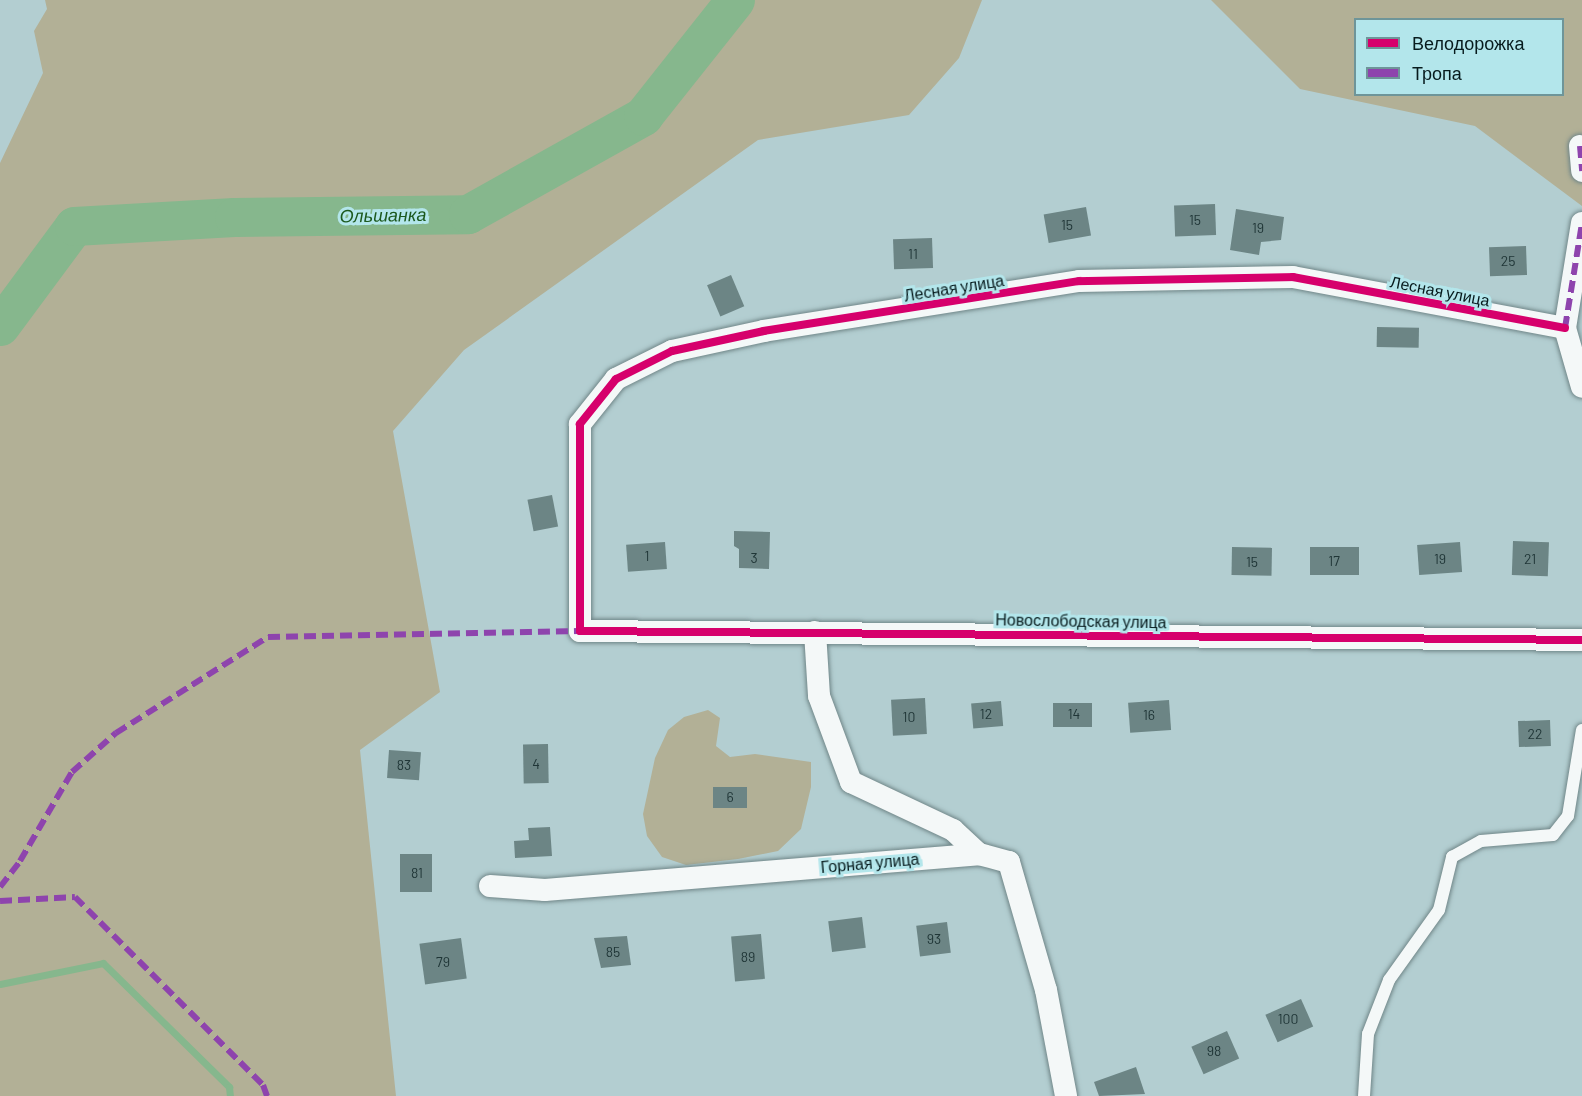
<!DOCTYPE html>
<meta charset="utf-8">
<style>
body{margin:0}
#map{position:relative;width:1582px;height:1096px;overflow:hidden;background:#b3ced1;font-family:Barlow,sans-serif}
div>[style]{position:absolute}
.green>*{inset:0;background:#b2b096}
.stream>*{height:7px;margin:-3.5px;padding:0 3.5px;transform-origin:3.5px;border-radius:3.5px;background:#86b78d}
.river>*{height:39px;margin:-19.5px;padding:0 19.5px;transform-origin:19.5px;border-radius:19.5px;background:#86b78d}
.building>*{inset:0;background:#6c8585;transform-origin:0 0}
.roads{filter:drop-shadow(0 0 2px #708688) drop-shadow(0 0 2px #708688)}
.service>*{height:12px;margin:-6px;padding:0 6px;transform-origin:6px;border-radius:6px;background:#f4f8f8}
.minor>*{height:22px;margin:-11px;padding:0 11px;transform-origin:11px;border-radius:11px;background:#f4f8f8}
.quiet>*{height:6px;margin-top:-3px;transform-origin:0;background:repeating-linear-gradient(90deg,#8e44ad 0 12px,transparent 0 18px)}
.cycleway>*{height:8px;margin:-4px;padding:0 4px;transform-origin:4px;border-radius:4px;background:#d6006c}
span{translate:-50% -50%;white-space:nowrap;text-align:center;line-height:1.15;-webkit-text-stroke:6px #b3e6eb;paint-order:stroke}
.number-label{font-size:14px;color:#203637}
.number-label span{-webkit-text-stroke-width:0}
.street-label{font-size:16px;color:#071b1d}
.water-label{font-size:18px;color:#1c591e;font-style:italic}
.legend{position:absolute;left:1354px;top:18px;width:210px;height:78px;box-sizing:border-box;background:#b3e6eb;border:2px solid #6e9599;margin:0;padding:8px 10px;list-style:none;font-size:18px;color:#071b1d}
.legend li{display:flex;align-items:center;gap:12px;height:30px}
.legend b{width:30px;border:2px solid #6e9599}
</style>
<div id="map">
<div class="green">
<i style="clip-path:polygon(45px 0,982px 0,959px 58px,909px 115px,758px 140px,464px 350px,393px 431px,440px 692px,360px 750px,396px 1096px,0 1096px,0 163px,43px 73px,34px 31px,47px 9px)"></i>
<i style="clip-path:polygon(evenodd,1211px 0,1582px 0,1582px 206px,1475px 126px,1300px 89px,1211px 0,1356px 20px,1562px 20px,1562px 94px,1356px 94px,1356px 20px)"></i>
<i style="clip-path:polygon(708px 710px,720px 718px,716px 746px,730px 757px,755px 754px,811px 762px,811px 787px,801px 829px,778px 851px,738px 859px,686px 865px,662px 857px,647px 836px,643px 814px,655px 758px,668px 730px,684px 717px)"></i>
</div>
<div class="stream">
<i style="left:0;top:984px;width:105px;rotate:-11.5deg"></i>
<i style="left:103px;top:963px;width:177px;rotate:44.5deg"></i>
<i style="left:229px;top:1087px;width:9px;rotate:84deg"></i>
</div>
<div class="river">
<i style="left:0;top:326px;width:124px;rotate:-53.5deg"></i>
<i style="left:74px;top:226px;width:160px;rotate:-3.2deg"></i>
<i style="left:234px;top:217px;width:234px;rotate:-0.7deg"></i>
<i style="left:468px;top:214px;width:201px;rotate:-29.2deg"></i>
<i style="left:643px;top:116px;width:148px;rotate:-51.6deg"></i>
</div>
<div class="building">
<i style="left:1215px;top:204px;width:31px;height:41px;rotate:88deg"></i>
<i style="left:1086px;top:207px;width:29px;height:43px;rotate:80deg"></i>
<i style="clip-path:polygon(1236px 209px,1284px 217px,1281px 240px,1261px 242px,1259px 255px,1230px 250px)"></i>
<i style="left:932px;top:238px;width:30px;height:39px;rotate:88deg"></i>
<i style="left:1526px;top:246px;width:29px;height:37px;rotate:88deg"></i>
<i style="left:731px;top:275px;width:34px;height:26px;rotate:67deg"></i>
<i style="left:1377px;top:327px;width:42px;height:20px;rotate:1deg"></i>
<i style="left:552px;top:495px;width:32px;height:25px;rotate:79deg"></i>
<i style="clip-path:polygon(734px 531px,770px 532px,769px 569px,739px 568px,739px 549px,734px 546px)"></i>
<i style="left:1513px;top:541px;width:36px;height:34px;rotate:2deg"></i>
<i style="left:665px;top:542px;width:27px;height:39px;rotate:86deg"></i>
<i style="left:1460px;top:542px;width:30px;height:43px;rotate:86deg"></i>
<i style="left:1232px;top:547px;width:40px;height:28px;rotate:1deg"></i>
<i style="left:1310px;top:547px;width:49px;height:28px"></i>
<i style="left:925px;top:698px;width:36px;height:34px;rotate:87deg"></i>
<i style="left:1169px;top:700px;width:30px;height:41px;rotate:86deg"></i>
<i style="left:1001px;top:701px;width:25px;height:30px;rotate:85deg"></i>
<i style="left:1053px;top:703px;width:39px;height:24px"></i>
<i style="left:1550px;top:720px;width:26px;height:32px;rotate:88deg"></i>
<i style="left:548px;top:744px;width:39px;height:25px;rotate:89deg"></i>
<i style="left:389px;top:750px;width:32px;height:28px;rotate:4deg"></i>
<i style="left:713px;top:787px;width:34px;height:21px"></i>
<i style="clip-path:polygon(550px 827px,552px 856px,515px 858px,514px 841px,529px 840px,528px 828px)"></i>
<i style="left:432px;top:854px;width:38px;height:32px;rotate:90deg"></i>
<i style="left:862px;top:917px;width:31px;height:34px;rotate:83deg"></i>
<i style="left:947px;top:922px;width:31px;height:31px;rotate:83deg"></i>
<i style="left:761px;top:934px;width:45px;height:30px;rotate:85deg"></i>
<i style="clip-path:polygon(627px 936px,631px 965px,601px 968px,594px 938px)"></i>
<i style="left:461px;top:938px;width:41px;height:42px;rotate:82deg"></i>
<i style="left:1301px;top:999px;width:30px;height:39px;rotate:66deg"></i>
<i style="left:1227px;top:1031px;width:30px;height:39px;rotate:66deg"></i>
<i style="clip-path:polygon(1136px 1067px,1145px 1094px,1099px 1096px,1094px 1082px)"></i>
</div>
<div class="roads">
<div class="service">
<i style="left:1364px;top:1096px;width:62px;rotate:-86.3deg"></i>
<i style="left:1368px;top:1034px;width:58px;rotate:-68.7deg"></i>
<i style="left:1389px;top:980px;width:86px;rotate:-54.5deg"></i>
<i style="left:1439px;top:910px;width:55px;rotate:-76.2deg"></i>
<i style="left:1452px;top:857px;width:33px;rotate:-29deg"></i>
<i style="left:1481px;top:841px;width:72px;rotate:-4.8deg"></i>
<i style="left:1553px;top:835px;width:24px;rotate:-52deg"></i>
<i style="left:1568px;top:816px;width:87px;rotate:-80.8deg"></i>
</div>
<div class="minor">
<i style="left:1580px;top:146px;width:25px;rotate:85deg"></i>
<i style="left:1582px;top:223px;width:106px;rotate:99.2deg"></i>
<i style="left:1565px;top:328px;width:61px;rotate:73.9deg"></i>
<i style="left:1565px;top:328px;width:277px;rotate:-169.4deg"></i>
<i style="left:1293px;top:277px;width:214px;rotate:178.9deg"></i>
<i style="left:1079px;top:281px;width:319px;rotate:171deg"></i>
<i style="left:764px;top:331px;width:94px;rotate:167.7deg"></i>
<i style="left:672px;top:351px;width:63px;rotate:153.4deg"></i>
<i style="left:616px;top:379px;width:58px;rotate:128.7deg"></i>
<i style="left:580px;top:424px;width:207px;rotate:90deg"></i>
<i style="left:580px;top:631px;width:1002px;rotate:0.51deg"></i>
<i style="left:815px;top:632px;width:64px;rotate:86.4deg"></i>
<i style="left:819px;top:696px;width:92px;rotate:69.6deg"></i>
<i style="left:851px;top:782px;width:113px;rotate:25.2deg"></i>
<i style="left:953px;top:830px;width:35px;rotate:43deg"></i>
<i style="left:490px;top:886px;width:55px;rotate:4.2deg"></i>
<i style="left:545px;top:890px;width:435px;rotate:-4.7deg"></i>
<i style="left:979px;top:854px;width:31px;rotate:15deg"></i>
<i style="left:1009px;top:862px;width:133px;rotate:73.9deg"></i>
<i style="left:1046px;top:990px;width:108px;rotate:79.3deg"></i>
</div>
</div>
<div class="quiet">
<i style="left:1580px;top:146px;width:25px;rotate:85deg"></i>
<i style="left:1565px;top:328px;width:106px;rotate:-80.8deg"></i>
<i style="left:0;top:887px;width:33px;rotate:-52deg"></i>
<i style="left:20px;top:861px;width:103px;rotate:-59.7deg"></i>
<i style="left:72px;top:772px;width:59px;rotate:-41.6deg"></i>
<i style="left:116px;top:733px;width:180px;rotate:-32.3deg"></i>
<i style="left:268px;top:637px;width:312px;rotate:-1.1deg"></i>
<i style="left:0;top:901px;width:75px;rotate:-3.1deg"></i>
<i style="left:75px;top:897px;width:266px;rotate:45deg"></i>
<i style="left:263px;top:1085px;width:12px;rotate:70deg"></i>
</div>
<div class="cycleway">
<i style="left:1565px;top:328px;width:277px;rotate:-169.4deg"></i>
<i style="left:1293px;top:277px;width:214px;rotate:178.9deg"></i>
<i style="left:1079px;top:281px;width:319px;rotate:171deg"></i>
<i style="left:764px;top:331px;width:94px;rotate:167.7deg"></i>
<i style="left:672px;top:351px;width:63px;rotate:153.4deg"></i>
<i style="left:616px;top:379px;width:58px;rotate:128.7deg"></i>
<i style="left:580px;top:424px;width:207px;rotate:90deg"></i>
<i style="left:580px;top:631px;width:1002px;rotate:0.51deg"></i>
</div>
<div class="number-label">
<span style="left:1195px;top:220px">15</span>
<span style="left:1067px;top:225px">15</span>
<span style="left:1258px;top:228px">19</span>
<span style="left:913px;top:254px">11</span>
<span style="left:1508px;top:261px">25</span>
<span style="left:647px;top:556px">1</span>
<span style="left:754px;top:558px">3</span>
<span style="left:1440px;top:559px">19</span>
<span style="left:1530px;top:559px">21</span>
<span style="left:1334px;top:561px">17</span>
<span style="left:1252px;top:562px">15</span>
<span style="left:986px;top:714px">12</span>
<span style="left:1074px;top:714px">14</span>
<span style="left:1149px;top:715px">16</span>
<span style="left:909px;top:717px">10</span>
<span style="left:1535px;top:734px">22</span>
<span style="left:536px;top:764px">4</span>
<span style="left:404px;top:765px">83</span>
<span style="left:730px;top:797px">6</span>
<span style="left:417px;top:873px">81</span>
<span style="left:934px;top:939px">93</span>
<span style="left:613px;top:952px">85</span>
<span style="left:748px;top:957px">89</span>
<span style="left:443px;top:962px">79</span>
<span style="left:1288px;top:1019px">100</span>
<span style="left:1214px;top:1051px">98</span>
</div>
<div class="street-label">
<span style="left:954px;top:288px;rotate:-9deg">Лесная улица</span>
<span style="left:1440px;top:291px;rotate:11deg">Лесная улица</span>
<span style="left:1081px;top:621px;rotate:1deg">Новослободская улица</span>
<span style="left:870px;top:863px;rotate:-5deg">Горная улица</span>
</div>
<div class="water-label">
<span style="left:383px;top:215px;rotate:-1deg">Ольшанка</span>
</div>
<ul class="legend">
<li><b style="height:8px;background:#d6006c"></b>Велодорожка</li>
<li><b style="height:8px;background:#8e44ad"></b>Тропа</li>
</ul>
</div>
